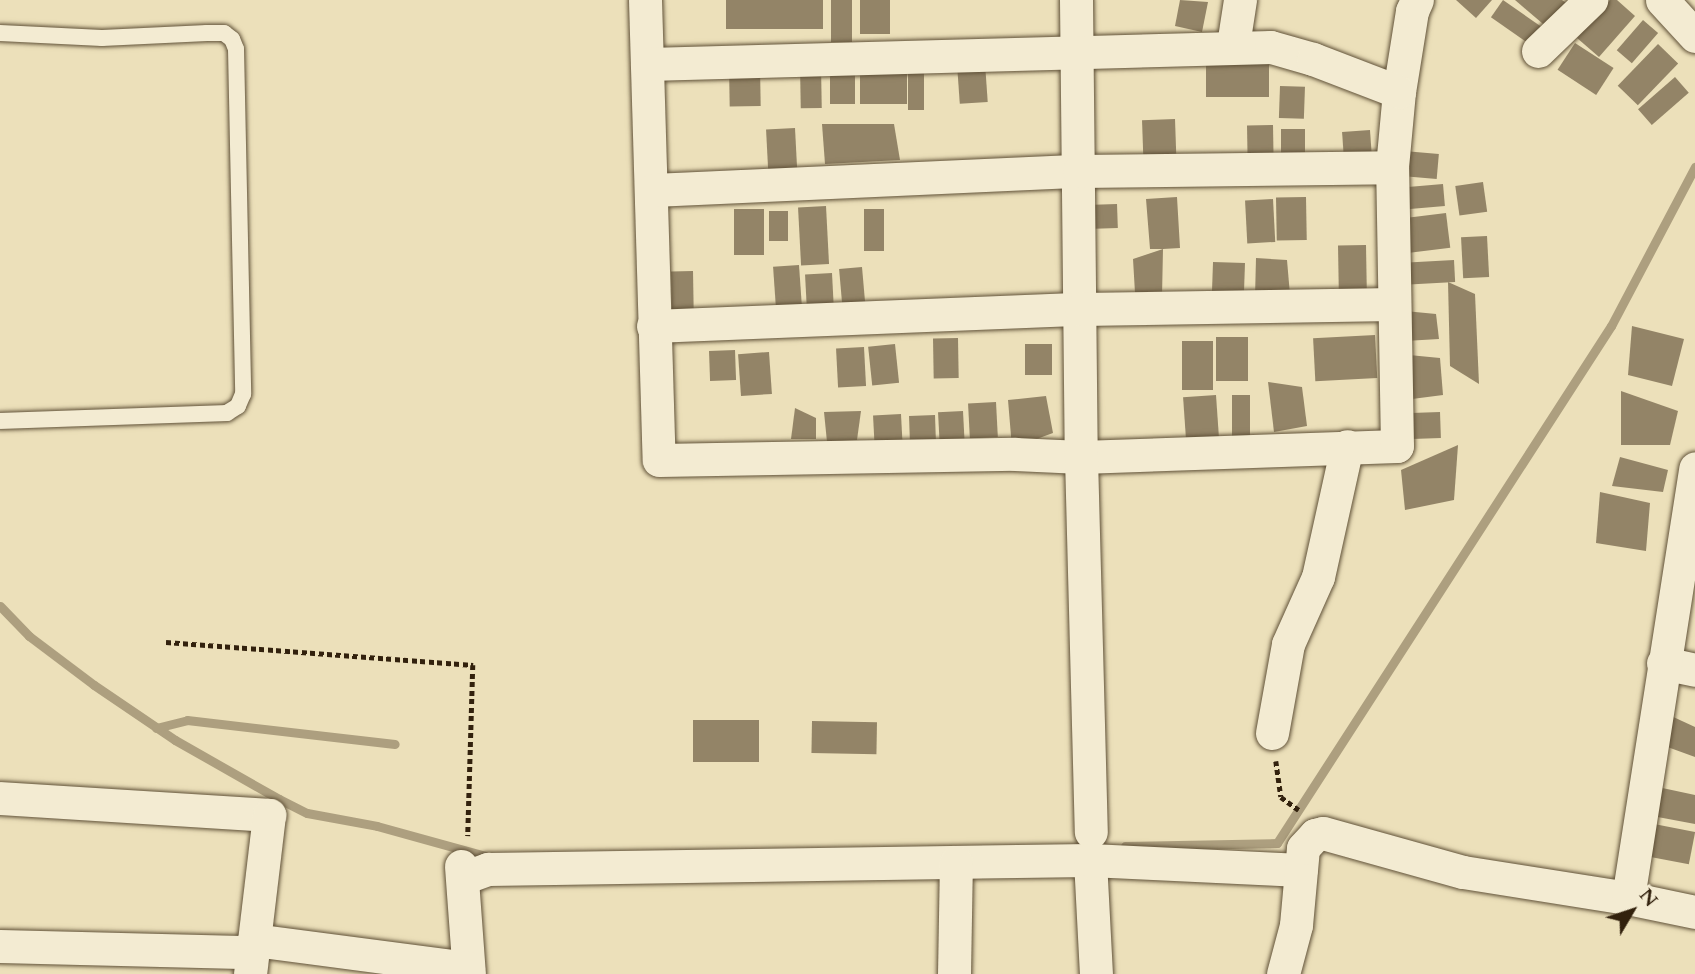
<!DOCTYPE html>
<style>
body{margin:0}
#map{position:relative;width:1695px;height:974px;overflow:hidden;background:#ece0ba;font-family:Cardo,serif}
div>[style]{position:absolute}
.stream>*{height:9px;margin:-4.5px;padding:0 4.5px;transform-origin:4.5px;border-radius:4.5px;background:#ad9f7f}
.building>*{inset:0;background:#938467;transform-origin:0 0}
.path>*{height:4.5px;margin-top:-2.25px;transform-origin:0;background:repeating-linear-gradient(90deg,#32210d 0 5px,transparent 0 8.5px)}
.roads{filter:drop-shadow(0 0 2px #605138) drop-shadow(0 0 2px #605138)}
.service>*{height:16px;margin:-8px;padding:0 8px;transform-origin:8px;border-radius:8px;background:#f3ebd2}
.minor>*{height:33px;margin:-16.5px;padding:0 16.5px;transform-origin:16.5px;border-radius:16.5px;background:#f3ebd2}
span{translate:-50% -50%;white-space:nowrap;text-align:center;line-height:1.15;-webkit-text-stroke:7px #f3ebd2;paint-order:stroke}
.north{position:absolute;left:1597px;top:876px;width:70px;height:70px;-webkit-text-stroke:5px #f3ebd2;paint-order:stroke;rotate:51deg;font-size:19px;font-weight:700;line-height:28px;text-align:center;color:#32210d}
.north::after{content:'';display:block;margin:auto;width:24px;height:32px;background:#32210d;clip-path:polygon(50% 0,100% 100%,50% 72%,0 100%)}
</style>
<div id="map">
<div class="stream">
<i style="left:0;top:606px;width:42px;rotate:46deg"></i>
<i style="left:29px;top:636px;width:81px;rotate:37deg"></i>
<i style="left:94px;top:685px;width:98px;rotate:34.2deg"></i>
<i style="left:175px;top:740px;width:120px;rotate:29.6deg"></i>
<i style="left:279px;top:799px;width:31px;rotate:27deg"></i>
<i style="left:307px;top:813px;width:71px;rotate:10.5deg"></i>
<i style="left:377px;top:826px;width:112px;rotate:15.5deg"></i>
<i style="left:156px;top:728px;width:32px;rotate:-14deg"></i>
<i style="left:187px;top:720px;width:209px;rotate:6.6deg"></i>
<i style="left:1125px;top:846px;width:152px;rotate:-1.1deg"></i>
<i style="left:1277px;top:843px;width:616px;rotate:-57.14deg"></i>
<i style="left:1611px;top:326px;width:180px;rotate:-62.2deg"></i>
</div>
<div class="building">
<i style="left:726px;top:0;width:97px;height:29px"></i>
<i style="left:831px;top:0;width:21px;height:42px"></i>
<i style="left:860px;top:0;width:30px;height:34px"></i>
<i style="clip-path:polygon(1180px 0,1208px 2px,1202px 32px,1175px 26px)"></i>
<i style="clip-path:polygon(1456px 0,1492px 0,1476px 18px)"></i>
<i style="left:1503px;top:0;width:49px;height:21px;rotate:35deg"></i>
<i style="clip-path:polygon(1515px 0,1562px 0,1569px 5px,1549px 29px)"></i>
<i style="clip-path:polygon(1610px 0,1617px 0,1635px 16px,1599px 57px,1577px 38px)"></i>
<i style="left:1643px;top:20px;width:20px;height:40px;rotate:41deg"></i>
<i style="left:1575px;top:43px;width:46px;height:32px;rotate:33deg"></i>
<i style="left:1658px;top:44px;width:28px;height:58px;rotate:44deg"></i>
<i style="left:1206px;top:60px;width:63px;height:37px"></i>
<i style="left:985px;top:63px;width:39px;height:28px;rotate:86deg"></i>
<i style="left:830px;top:64px;width:25px;height:40px"></i>
<i style="left:821px;top:65px;width:43px;height:21px;rotate:89deg"></i>
<i style="left:760px;top:66px;width:40px;height:31px;rotate:89deg"></i>
<i style="left:860px;top:67px;width:47px;height:37px"></i>
<i style="left:908px;top:71px;width:16px;height:39px"></i>
<i style="left:1675px;top:77px;width:21px;height:49px;rotate:49deg"></i>
<i style="left:1280px;top:86px;width:25px;height:32px;rotate:2deg"></i>
<i style="left:1175px;top:119px;width:49px;height:33px;rotate:88deg"></i>
<i style="clip-path:polygon(822px 124px,894px 124px,900px 160px,825px 164px)"></i>
<i style="left:1273px;top:125px;width:40px;height:26px;rotate:89deg"></i>
<i style="left:795px;top:128px;width:45px;height:29px;rotate:87deg"></i>
<i style="left:1281px;top:129px;width:24px;height:32px"></i>
<i style="left:1370px;top:130px;width:32px;height:28px;rotate:86deg"></i>
<i style="left:1404px;top:151px;width:35px;height:25px;rotate:5deg"></i>
<i style="left:1483px;top:182px;width:30px;height:28px;rotate:82deg"></i>
<i style="left:1443px;top:184px;width:22px;height:38px;rotate:85deg"></i>
<i style="clip-path:polygon(1177px 197px,1180px 248px,1163px 249px,1162px 297px,1135px 293px,1133px 259px,1163px 249px,1150px 249px,1146px 199px)"></i>
<i style="left:1306px;top:197px;width:43px;height:30px;rotate:89deg"></i>
<i style="left:1273px;top:199px;width:43px;height:28px;rotate:87deg"></i>
<i style="left:1117px;top:204px;width:24px;height:31px;rotate:88deg"></i>
<i style="left:826px;top:206px;width:58px;height:28px;rotate:87deg"></i>
<i style="left:734px;top:209px;width:30px;height:46px"></i>
<i style="left:864px;top:209px;width:20px;height:42px"></i>
<i style="left:769px;top:211px;width:19px;height:30px"></i>
<i style="left:1446px;top:213px;width:35px;height:47px;rotate:83deg"></i>
<i style="left:1487px;top:236px;width:41px;height:26px;rotate:87deg"></i>
<i style="left:1366px;top:245px;width:45px;height:28px;rotate:89deg"></i>
<i style="clip-path:polygon(1256px 258px,1287px 260px,1290px 295px,1255px 297px)"></i>
<i style="left:1454px;top:260px;width:22px;height:46px;rotate:87deg"></i>
<i style="left:1245px;top:263px;width:38px;height:32px;rotate:92deg"></i>
<i style="left:799px;top:265px;width:41px;height:26px;rotate:86deg"></i>
<i style="left:862px;top:267px;width:49px;height:23px;rotate:85deg"></i>
<i style="left:693px;top:271px;width:44px;height:22px;rotate:89deg"></i>
<i style="left:832px;top:273px;width:40px;height:27px;rotate:87deg"></i>
<i style="clip-path:polygon(1448px 282px,1475px 294px,1479px 384px,1450px 366px)"></i>
<i style="clip-path:polygon(1405px 311px,1436px 314px,1439px 339px,1405px 341px)"></i>
<i style="clip-path:polygon(1632px 326px,1684px 339px,1672px 386px,1628px 375px)"></i>
<i style="left:1375px;top:335px;width:43px;height:62px;rotate:87deg"></i>
<i style="left:1216px;top:337px;width:32px;height:44px"></i>
<i style="left:958px;top:338px;width:40px;height:25px;rotate:89deg"></i>
<i style="left:1182px;top:341px;width:31px;height:49px"></i>
<i style="left:895px;top:344px;width:39px;height:27px;rotate:84deg"></i>
<i style="left:1025px;top:344px;width:27px;height:31px"></i>
<i style="left:864px;top:347px;width:39px;height:28px;rotate:87deg"></i>
<i style="left:735px;top:350px;width:30px;height:26px;rotate:88deg"></i>
<i style="left:769px;top:352px;width:42px;height:31px;rotate:86deg"></i>
<i style="clip-path:polygon(1409px 355px,1440px 358px,1443px 395px,1412px 399px)"></i>
<i style="clip-path:polygon(1268px 382px,1302px 387px,1307px 426px,1274px 432px)"></i>
<i style="clip-path:polygon(1621px 391px,1678px 411px,1670px 445px,1621px 445px)"></i>
<i style="left:1216px;top:395px;width:49px;height:33px;rotate:86deg"></i>
<i style="left:1232px;top:395px;width:18px;height:47px"></i>
<i style="clip-path:polygon(1046px 396px,1053px 433px,1012px 448px,1008px 400px)"></i>
<i style="left:996px;top:402px;width:35px;height:28px;rotate:87deg"></i>
<i style="clip-path:polygon(795px 408px,816px 418px,816px 439px,791px 439px)"></i>
<i style="clip-path:polygon(861px 411px,857px 440px,827px 442px,824px 412px)"></i>
<i style="left:963px;top:411px;width:39px;height:25px;rotate:87deg"></i>
<i style="left:1440px;top:412px;width:26px;height:29px;rotate:88deg"></i>
<i style="left:901px;top:414px;width:39px;height:28px;rotate:87deg"></i>
<i style="left:935px;top:415px;width:38px;height:26px;rotate:88deg"></i>
<i style="clip-path:polygon(1458px 445px,1454px 500px,1405px 510px,1401px 470px)"></i>
<i style="clip-path:polygon(1620px 457px,1668px 470px,1663px 492px,1612px 486px)"></i>
<i style="clip-path:polygon(1600px 492px,1650px 503px,1646px 551px,1596px 543px)"></i>
<i style="clip-path:polygon(1669px 715px,1695px 727px,1695px 757px,1662px 745px)"></i>
<i style="left:693px;top:720px;width:66px;height:42px"></i>
<i style="left:812px;top:721px;width:65px;height:32px;rotate:1deg"></i>
<i style="clip-path:polygon(1653px 786px,1695px 795px,1695px 824px,1647px 815px)"></i>
<i style="left:1649px;top:823px;width:47px;height:33px;rotate:11deg"></i>
</div>
<div class="path">
<i style="left:166px;top:642px;width:308px;rotate:4.3deg"></i>
<i style="left:473px;top:665px;width:171px;rotate:91.7deg"></i>
<i style="left:1276px;top:761px;width:36px;rotate:82deg"></i>
<i style="left:1281px;top:797px;width:22px;rotate:36deg"></i>
</div>
<div class="roads">
<div class="service">
<i style="left:0;top:33px;width:102px;rotate:2.8deg"></i>
<i style="left:102px;top:38px;width:105px;rotate:-2.7deg"></i>
<i style="left:207px;top:33px;width:17px"></i>
<i style="left:224px;top:33px;width:10px;rotate:37deg"></i>
<i style="left:232px;top:39px;width:11px;rotate:68deg"></i>
<i style="left:236px;top:49px;width:345px;rotate:88.8deg"></i>
<i style="left:243px;top:394px;width:13px;rotate:113deg"></i>
<i style="left:238px;top:406px;width:13px;rotate:148deg"></i>
<i style="left:227px;top:413px;width:227px;rotate:178deg"></i>
</div>
<div class="minor">
<i style="left:645px;top:0;width:460px;rotate:88.3deg"></i>
<i style="left:659px;top:460px;width:356px;rotate:-1deg"></i>
<i style="left:1015px;top:454px;width:66px;rotate:2.6deg"></i>
<i style="left:1081px;top:457px;width:316px;rotate:-2deg"></i>
<i style="left:1397px;top:446px;width:279px;rotate:-91deg"></i>
<i style="left:1392px;top:167px;width:75px;rotate:-84.7deg"></i>
<i style="left:1399px;top:92px;width:82px;rotate:-80.9deg"></i>
<i style="left:1412px;top:11px;width:12px;rotate:-66deg"></i>
<i style="left:1076px;top:0;width:457px;rotate:89.4deg"></i>
<i style="left:1081px;top:457px;width:375px;rotate:88.5deg"></i>
<i style="left:1662px;top:0;width:49px;rotate:47.5deg"></i>
<i style="left:1233px;top:45px;width:46px;rotate:-81.2deg"></i>
<i style="left:1538px;top:51px;width:74px;rotate:-43.9deg"></i>
<i style="left:648px;top:64px;width:623px;rotate:-1.56deg"></i>
<i style="left:1271px;top:47px;width:44px;rotate:15.9deg"></i>
<i style="left:1313px;top:59px;width:92px;rotate:21deg"></i>
<i style="left:653px;top:190px;width:426px;rotate:-2.6deg"></i>
<i style="left:1079px;top:171px;width:313px;rotate:-0.7deg"></i>
<i style="left:653px;top:326px;width:428px;rotate:-2.3deg"></i>
<i style="left:1081px;top:309px;width:313px;rotate:-0.9deg"></i>
<i style="left:1663px;top:663px;width:33px;rotate:12deg"></i>
<i style="left:1272px;top:733px;width:90px;rotate:-79.8deg"></i>
<i style="left:1288px;top:644px;width:73px;rotate:-65.9deg"></i>
<i style="left:1318px;top:577px;width:134px;rotate:-77.5deg"></i>
<i style="left:0;top:798px;width:270px;rotate:3.6deg"></i>
<i style="left:269px;top:815px;width:160px;rotate:96.8deg"></i>
<i style="left:1090px;top:860px;width:114px;rotate:87deg"></i>
<i style="left:461px;top:866px;width:108px;rotate:85.8deg"></i>
<i style="left:463px;top:878px;width:27px;rotate:-20deg"></i>
<i style="left:488px;top:869px;width:602px;rotate:-0.86deg"></i>
<i style="left:1090px;top:860px;width:211px;rotate:2.7deg"></i>
<i style="left:1628px;top:898px;width:435px;rotate:-81.1deg"></i>
<i style="left:254px;top:940px;width:216px;rotate:7.5deg"></i>
<i style="left:0;top:946px;width:251px;rotate:1.4deg"></i>
<i style="left:954px;top:974px;width:112px;rotate:-89deg"></i>
<i style="left:1283px;top:974px;width:51px;rotate:-75.1deg"></i>
<i style="left:1296px;top:925px;width:77px;rotate:-84.8deg"></i>
<i style="left:1303px;top:848px;width:18px;rotate:-47deg"></i>
<i style="left:1315px;top:835px;width:8px;rotate:-14deg"></i>
<i style="left:1323px;top:833px;width:145px;rotate:15.6deg"></i>
<i style="left:1463px;top:872px;width:167px;rotate:9deg"></i>
<i style="left:1628px;top:898px;width:68px;rotate:11.8deg"></i>
</div>
</div>
<div class="north">N</div>
</div>
